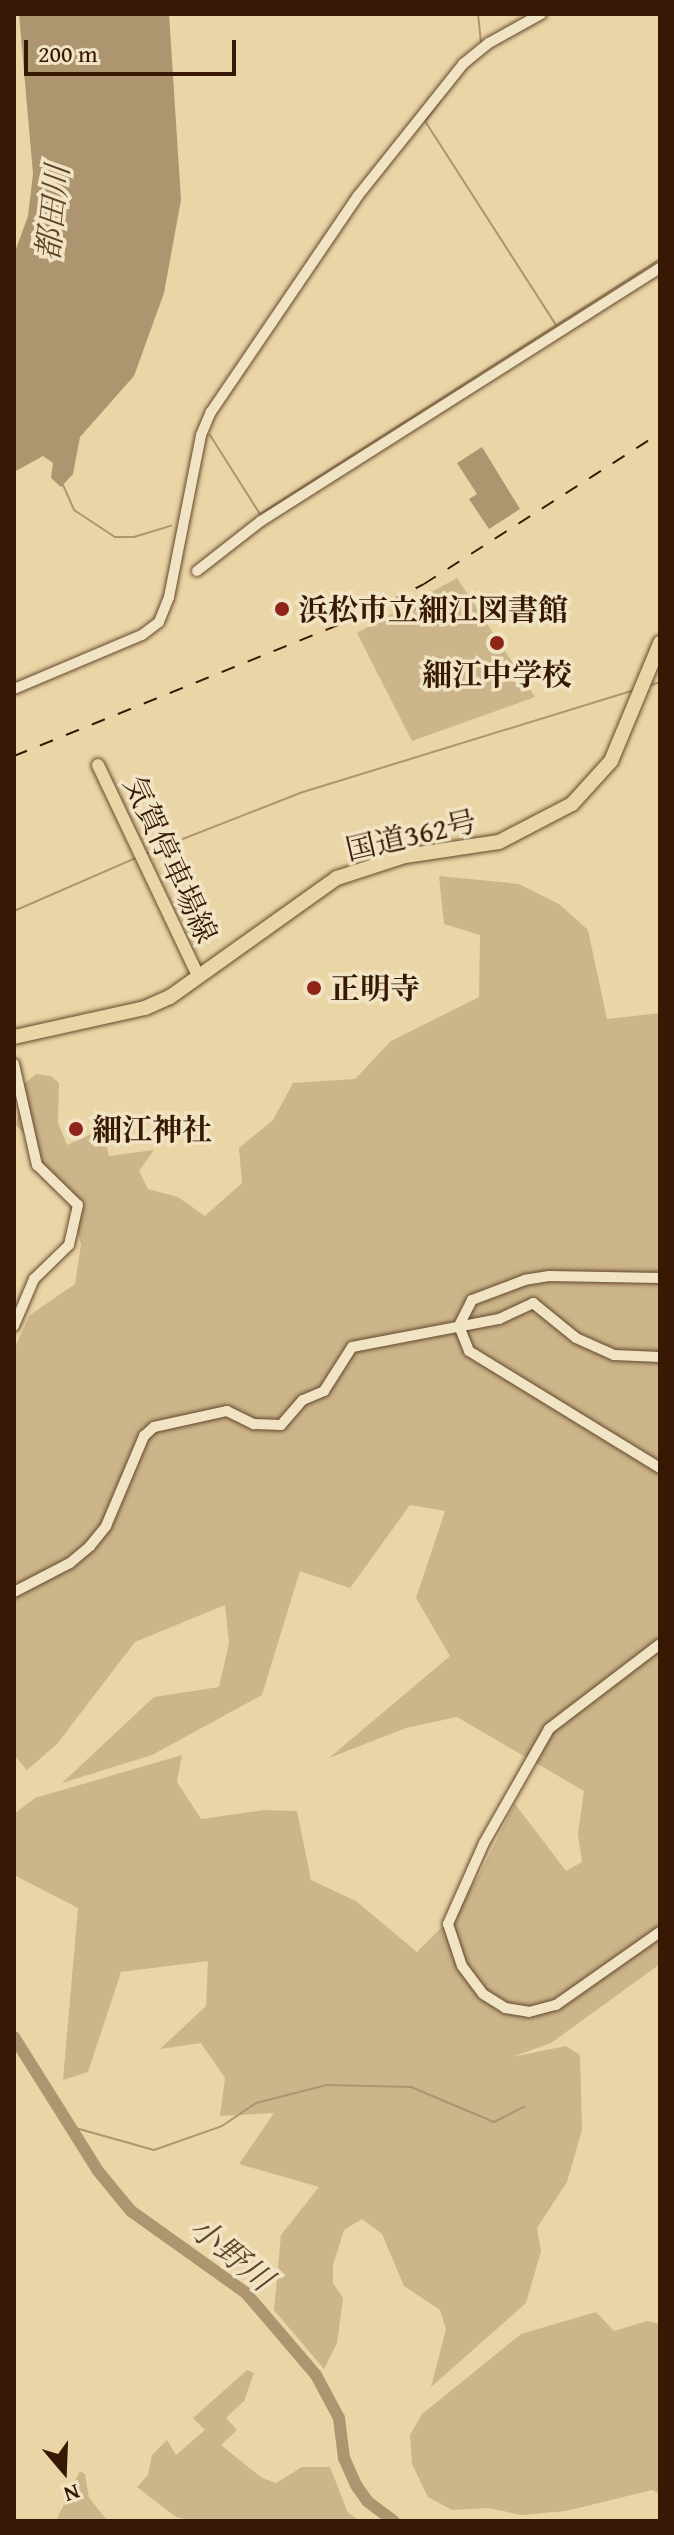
<!DOCTYPE html>
<meta charset="utf-8">
<style>
body{margin:0}
#map{position:relative;width:674px;height:2535px;overflow:hidden;background:#ead5a6;font-family:"Gentium Book Plus","Noto Serif JP",serif}
div>[style]{position:absolute}
.green>*{inset:0;background:#ccb58a}
.water>*{inset:0;background:#ad956f}
.stream>*{height:2px;margin:-1px;padding:0 1px;transform-origin:1px;border-radius:1px;background:#ad956f}
.river>*{height:12px;margin:-6px;padding:0 6px;transform-origin:6px;border-radius:6px;background:#ad956f}
.roads{filter:drop-shadow(0 0 2px #64472c) drop-shadow(0 0 2px #64472c)}
.minor>*{height:10px;margin:-5px;padding:0 5px;transform-origin:5px;border-radius:5px;background:#f1e4c5}
.major>*{height:12px;margin:-6px;padding:0 6px;transform-origin:6px;border-radius:6px;background:#ead5a6}
.highway>*{height:14px;margin:-7px;padding:0 7px;transform-origin:7px;border-radius:7px;background:#ead5a6}
.rail>*{height:2px;margin-top:-1px;transform-origin:0;background:repeating-linear-gradient(90deg,#371804 0 14px,transparent 0 28px)}
.dots>*{width:22px;height:22px;translate:-50% -50%;box-sizing:border-box;border:4px solid #f1e4c5;border-radius:50%}
span{translate:-50% -50%;white-space:nowrap;text-align:center;line-height:1.15;-webkit-text-stroke:7px #f1e4c5;paint-order:stroke}
.poi-label{font-size:30px;color:#371804;font-weight:700}
.left{translate:0 -50%;text-align:left}
.street-label{font-size:30px;color:#371804}
.water-label{font-size:32px;color:#604429;font-style:italic}
.frame{position:absolute;inset:0;border:16px solid #371804;pointer-events:none}
.north{position:absolute;left:24px;top:2431px;width:80px;height:80px;-webkit-text-stroke:6px #f1e4c5;paint-order:stroke;rotate:161deg;font-size:22px;font-weight:700;line-height:32px;text-align:center;color:#371804}
.north::after{content:'';display:block;margin:auto;width:28px;height:36px;background:#371804;clip-path:polygon(50% 0,100% 100%,50% 72%,0 100%)}
.scale{position:absolute;left:24px;top:40px;width:212px;height:36px;box-sizing:border-box;border:4px solid #371804;border-top:0;padding-left:10px;font-size:24px;line-height:28px;white-space:nowrap;color:#371804;-webkit-text-stroke:6px #f1e4c5;paint-order:stroke}
</style>
<div id="map">
<div class="green">
<i style="clip-path:polygon(457px 578px,535px 697px,412px 741px,357px 633px)"></i>
<i style="clip-path:polygon(439px 876px,519px 884px,559px 904px,588px 930px,607px 1019px,660px 1013px,660px 1964px,551px 2043px,512px 2057px,566px 2046px,580px 2055px,582px 2130px,567px 2182px,537px 2228px,541px 2251px,526px 2303px,431px 2387px,446px 2329px,440px 2310px,404px 2286px,382px 2234px,362px 2219px,344px 2230px,333px 2265px,333px 2283px,343px 2298px,337px 2343px,324px 2369px,274px 2310px,281px 2235px,319px 2187px,239px 2164px,274px 2113px,220px 2116px,225px 2078px,201px 2043px,160px 2049px,206px 2006px,208px 1961px,121px 1972px,88px 2072px,63px 2080px,78px 1908px,14px 1875px,14px 1814px,35px 1798px,182px 1755px,177px 1782px,201px 1819px,264px 1810px,297px 1811px,311px 1880px,356px 1901px,417px 1952px,450px 1919px,478px 1877px,515px 1804px,566px 1871px,582px 1862px,578px 1834px,584px 1791px,457px 1717px,406px 1728px,329px 1758px,450px 1656px,416px 1598px,445px 1511px,410px 1505px,350px 1588px,300px 1571px,262px 1695px,152px 1755px,62px 1783px,154px 1697px,219px 1687px,229px 1643px,225px 1605px,135px 1642px,57px 1744px,27px 1770px,14px 1755px,14px 1349px,30px 1315px,75px 1284px,81px 1244px,69px 1204px,44px 1172px,38px 1147px,16px 1125px,23px 1085px,36px 1074px,51px 1076px,59px 1083px,58px 1123px,67px 1145px,103px 1129px,109px 1156px,154px 1150px,139px 1171px,148px 1189px,178px 1197px,205px 1216px,242px 1183px,239px 1148px,273px 1120px,293px 1083px,355px 1079px,391px 1041px,479px 997px,480px 935px,444px 924px)"></i>
<i style="clip-path:polygon(596px 2312px,614px 2331px,647px 2321px,660px 2324px,660px 2494px,652px 2490px,566px 2511px,521px 2515px,489px 2508px,452px 2510px,428px 2497px,412px 2464px,410px 2435px,422px 2414px,521px 2334px)"></i>
<i style="clip-path:polygon(247px 2370px,254px 2373px,244px 2401px,226px 2418px,237px 2430px,221px 2445px,262px 2478px,276px 2483px,302px 2467px,330px 2467px,348px 2513px,361px 2521px,194px 2521px,176px 2517px,137px 2487px,148px 2475px,152px 2455px,167px 2440px,176px 2455px,205px 2430px,193px 2418px)"></i>
<i style="clip-path:polygon(80px 2471px,85px 2474px,89px 2498px,108px 2521px,56px 2521px)"></i>
</div>
<div class="water">
<i style="clip-path:polygon(19px 14px,169px 14px,181px 200px,164px 293px,134px 376px,80px 437px,73px 474px,61px 487px,51px 478px,53px 463px,43px 456px,14px 472px,16px 249px,28px 216px,33px 174px)"></i>
<i style="clip-path:polygon(482px 447px,520px 509px,489px 529px,469px 499px,477px 494px,457px 463px)"></i>
</div>
<div class="stream">
<i style="left:478px;top:14px;width:29px;rotate:84deg"></i>
<i style="left:441px;top:100px;width:26px;rotate:127deg"></i>
<i style="left:425px;top:121px;width:242px;rotate:57.3deg"></i>
<i style="left:210px;top:435px;width:93px;rotate:57.7deg"></i>
<i style="left:260px;top:514px;width:474px;rotate:-32.5deg"></i>
<i style="left:63px;top:485px;width:27px;rotate:66deg"></i>
<i style="left:74px;top:510px;width:49px;rotate:33.4deg"></i>
<i style="left:115px;top:537px;width:19px"></i>
<i style="left:134px;top:537px;width:39px;rotate:-17deg"></i>
<i style="left:648px;top:686px;width:13px;rotate:-18deg"></i>
<i style="left:147px;top:853px;width:168px;rotate:-21.4deg"></i>
<i style="left:303px;top:792px;width:346px;rotate:-17.1deg"></i>
<i style="left:14px;top:911px;width:135px;rotate:-23.5deg"></i>
<i style="left:72px;top:2127px;width:85px;rotate:15.7deg"></i>
<i style="left:154px;top:2150px;width:72px;rotate:-19.4deg"></i>
<i style="left:222px;top:2126px;width:41px;rotate:-34.1deg"></i>
<i style="left:256px;top:2103px;width:73px;rotate:-14.2deg"></i>
<i style="left:327px;top:2085px;width:84px;rotate:1.4deg"></i>
<i style="left:411px;top:2087px;width:90px;rotate:22.9deg"></i>
<i style="left:494px;top:2122px;width:34px;rotate:-27deg"></i>
</div>
<div class="river">
<i style="left:14px;top:2037px;width:158px;rotate:57.9deg"></i>
<i style="left:98px;top:2171px;width:52px;rotate:50.5deg"></i>
<i style="left:131px;top:2211px;width:141px;rotate:35.5deg"></i>
<i style="left:246px;top:2293px;width:108px;rotate:49.5deg"></i>
<i style="left:316px;top:2375px;width:49px;rotate:61.9deg"></i>
<i style="left:339px;top:2418px;width:40px;rotate:82.9deg"></i>
<i style="left:344px;top:2458px;width:30px;rotate:66deg"></i>
<i style="left:356px;top:2485px;width:19px;rotate:55deg"></i>
<i style="left:367px;top:2501px;width:34px;rotate:37deg"></i>
</div>
<div class="roads">
<div class="minor">
<i style="left:197px;top:571px;width:81px;rotate:-38deg"></i>
<i style="left:261px;top:521px;width:472px;rotate:-32.4deg"></i>
<i style="left:14px;top:689px;width:139px;rotate:-22.9deg"></i>
<i style="left:142px;top:635px;width:21px;rotate:-37deg"></i>
<i style="left:159px;top:622px;width:27px;rotate:-68deg"></i>
<i style="left:169px;top:597px;width:165px;rotate:-78.8deg"></i>
<i style="left:201px;top:435px;width:25px;rotate:-67deg"></i>
<i style="left:211px;top:412px;width:260px;rotate:-55.8deg"></i>
<i style="left:357px;top:197px;width:170px;rotate:-51.4deg"></i>
<i style="left:463px;top:64px;width:33px;rotate:-39deg"></i>
<i style="left:489px;top:43px;width:60px;rotate:-29.1deg"></i>
<i style="left:14px;top:1064px;width:104px;rotate:77.2deg"></i>
<i style="left:37px;top:1165px;width:57px;rotate:44.3deg"></i>
<i style="left:78px;top:1205px;width:41px;rotate:102.7deg"></i>
<i style="left:69px;top:1245px;width:49px;rotate:135.8deg"></i>
<i style="left:34px;top:1279px;width:51px;rotate:113.1deg"></i>
<i style="left:660px;top:1278px;width:111px;rotate:-179deg"></i>
<i style="left:549px;top:1276px;width:24px;rotate:171deg"></i>
<i style="left:525px;top:1280px;width:57px;rotate:159.3deg"></i>
<i style="left:472px;top:1300px;width:29px;rotate:117deg"></i>
<i style="left:459px;top:1326px;width:27px;rotate:68deg"></i>
<i style="left:469px;top:1351px;width:224px;rotate:31.5deg"></i>
<i style="left:14px;top:1592px;width:63px;rotate:-27.4deg"></i>
<i style="left:70px;top:1563px;width:26px;rotate:-40deg"></i>
<i style="left:90px;top:1546px;width:26px;rotate:-51deg"></i>
<i style="left:106px;top:1526px;width:98px;rotate:-67.1deg"></i>
<i style="left:144px;top:1436px;width:13px;rotate:-42deg"></i>
<i style="left:154px;top:1427px;width:75px;rotate:-12.4deg"></i>
<i style="left:227px;top:1411px;width:30px;rotate:26deg"></i>
<i style="left:254px;top:1424px;width:27px;rotate:2deg"></i>
<i style="left:281px;top:1425px;width:33px;rotate:-49deg"></i>
<i style="left:303px;top:1400px;width:23px;rotate:-23deg"></i>
<i style="left:324px;top:1391px;width:52px;rotate:-57.5deg"></i>
<i style="left:352px;top:1347px;width:150px;rotate:-10.8deg"></i>
<i style="left:499px;top:1319px;width:38px;rotate:-25deg"></i>
<i style="left:533px;top:1303px;width:55px;rotate:39.1deg"></i>
<i style="left:576px;top:1338px;width:42px;rotate:24.1deg"></i>
<i style="left:614px;top:1355px;width:46px;rotate:2.5deg"></i>
<i style="left:660px;top:1644px;width:140px;rotate:142.6deg"></i>
<i style="left:549px;top:1729px;width:131px;rotate:119.7deg"></i>
<i style="left:484px;top:1843px;width:89px;rotate:114deg"></i>
<i style="left:448px;top:1924px;width:44px;rotate:71.6deg"></i>
<i style="left:462px;top:1966px;width:35px;rotate:53deg"></i>
<i style="left:483px;top:1994px;width:26px;rotate:32deg"></i>
<i style="left:505px;top:2008px;width:24px;rotate:9deg"></i>
<i style="left:529px;top:2012px;width:28px;rotate:-15deg"></i>
<i style="left:556px;top:2005px;width:127px;rotate:-35.1deg"></i>
</div>
<div class="major">
<i style="left:98px;top:765px;width:233px;rotate:64.6deg"></i>
</div>
<div class="highway">
<i style="left:14px;top:1037px;width:134px;rotate:-12.5deg"></i>
<i style="left:145px;top:1008px;width:27px;rotate:-24deg"></i>
<i style="left:170px;top:997px;width:205px;rotate:-35.5deg"></i>
<i style="left:337px;top:878px;width:71px;rotate:-17.9deg"></i>
<i style="left:405px;top:856px;width:95px;rotate:-8.5deg"></i>
<i style="left:499px;top:842px;width:82px;rotate:-27.5deg"></i>
<i style="left:572px;top:804px;width:58px;rotate:-47.8deg"></i>
<i style="left:611px;top:761px;width:128px;rotate:-67.4deg"></i>
</div>
</div>
<div class="rail">
<i style="left:14px;top:756px;width:380px;rotate:-22deg"></i>
<i style="left:366px;top:614px;width:65px;rotate:-27.3deg"></i>
<i style="left:424px;top:584px;width:280px;rotate:-32.6deg"></i>
</div>
<div class="dots">
<i style="left:282px;top:609px;background:#8f2418"></i>
<i style="left:497px;top:643px;background:#8f2418"></i>
<i style="left:314px;top:988px;background:#8f2418"></i>
<i style="left:76px;top:1129px;background:#8f2418"></i>
</div>
<div class="poi-label">
<span class="left" style="left:298px;top:609px">浜松市立細江図書館</span>
<span style="left:497px;top:674px">細江中学校</span>
<span class="left" style="left:330px;top:988px">正明寺</span>
<span class="left" style="left:92px;top:1129px">細江神社</span>
</div>
<div class="street-label">
<span style="left:411px;top:835px;rotate:-13deg">国道362号</span>
<span style="left:171px;top:859px;rotate:65deg">気賀停車場線</span>
</div>
<div class="water-label">
<span style="left:53px;top:213px;rotate:-84deg">都田川</span>
<span style="left:231px;top:2254px;rotate:39deg">小野川</span>
</div>
<div class="frame"></div>
<div class="north">N</div>
<div class="scale">200 m</div>
</div>
